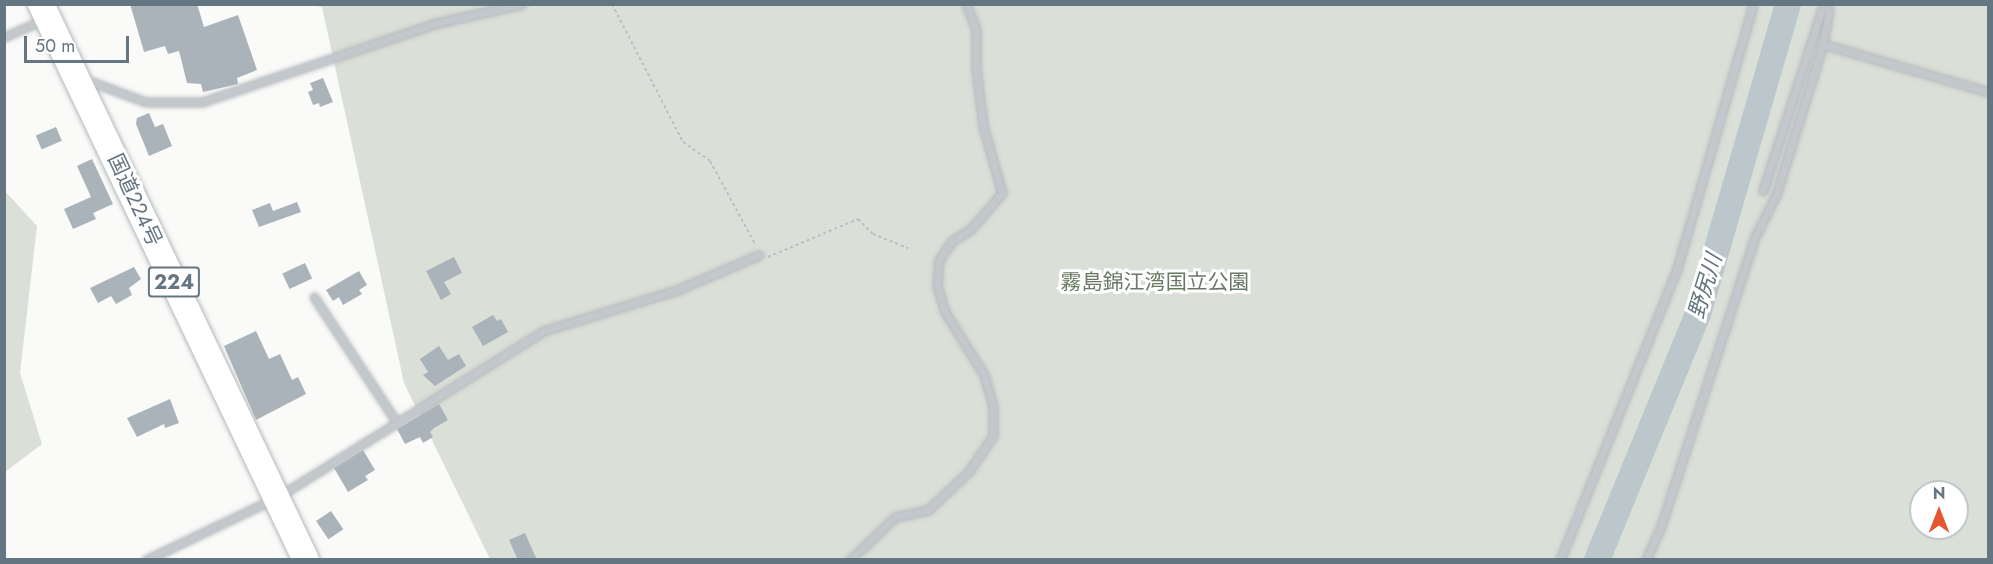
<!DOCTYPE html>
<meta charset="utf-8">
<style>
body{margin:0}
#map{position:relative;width:1993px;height:564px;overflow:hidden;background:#fafaf8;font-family:Jost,"Noto Sans JP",sans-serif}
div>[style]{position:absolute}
.green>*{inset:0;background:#dadfd7}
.river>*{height:26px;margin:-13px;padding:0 13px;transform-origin:13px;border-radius:13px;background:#bbc7cb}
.building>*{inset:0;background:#aab3b9;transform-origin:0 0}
.path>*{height:2px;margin-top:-1px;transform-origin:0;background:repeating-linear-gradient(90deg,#bbbfc2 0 3px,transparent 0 6px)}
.roads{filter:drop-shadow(0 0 2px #b4b9bd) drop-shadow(0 0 2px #b4b9bd)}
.lane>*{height:7px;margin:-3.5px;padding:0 3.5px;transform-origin:3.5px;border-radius:3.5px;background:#c3c8cc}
.highway>*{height:26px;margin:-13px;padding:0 13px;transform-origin:13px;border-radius:13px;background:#fff}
span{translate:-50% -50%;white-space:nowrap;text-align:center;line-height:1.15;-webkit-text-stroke:6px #fff;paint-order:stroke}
.shield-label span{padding:2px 4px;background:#fff;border:2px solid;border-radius:4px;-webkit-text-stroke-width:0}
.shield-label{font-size:20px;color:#657683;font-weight:700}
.street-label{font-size:21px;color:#657683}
.park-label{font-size:21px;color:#687a64}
.water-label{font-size:22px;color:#60757c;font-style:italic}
.frame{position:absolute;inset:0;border:6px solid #657683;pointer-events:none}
.north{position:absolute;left:1909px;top:480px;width:60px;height:60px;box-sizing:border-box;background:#fff;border:2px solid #c1c8cd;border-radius:50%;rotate:0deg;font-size:16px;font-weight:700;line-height:24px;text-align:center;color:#657683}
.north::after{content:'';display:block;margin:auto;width:21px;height:27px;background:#e4572e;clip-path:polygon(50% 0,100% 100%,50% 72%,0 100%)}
.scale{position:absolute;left:24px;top:36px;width:105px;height:27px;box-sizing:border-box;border:3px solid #657683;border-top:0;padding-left:8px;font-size:18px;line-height:21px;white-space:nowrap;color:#657683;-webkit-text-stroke:4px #fff;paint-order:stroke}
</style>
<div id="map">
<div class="green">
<i style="clip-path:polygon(evenodd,309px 5px,1988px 5px,1988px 559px,490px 559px,404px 383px,322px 7px,309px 5px,1921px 492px,1957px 492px,1957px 528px,1921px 528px,1921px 492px)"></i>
<i style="clip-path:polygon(4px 190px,37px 226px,20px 373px,42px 444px,5px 472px)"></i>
</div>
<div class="river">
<i style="left:1597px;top:560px;width:266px;rotate:-67.7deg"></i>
<i style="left:1698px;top:314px;width:323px;rotate:-73.8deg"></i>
</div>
<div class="building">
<i style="clip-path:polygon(130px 4px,197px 4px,204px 27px,238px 15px,257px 70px,237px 78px,238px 84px,203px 92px,201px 84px,187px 83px,179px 51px,168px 54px,165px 46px,144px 52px)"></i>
<i style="clip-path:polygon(323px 78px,333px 102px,320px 107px,319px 103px,313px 105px,308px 92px,313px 90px,310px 83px)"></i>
<i style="clip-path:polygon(149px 113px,155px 127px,163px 124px,172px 146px,149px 156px,136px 124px,137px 118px)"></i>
<i style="left:56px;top:127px;width:15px;height:22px;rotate:67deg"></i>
<i style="clip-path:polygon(92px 159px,113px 204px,93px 213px,96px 219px,73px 229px,64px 209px,91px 197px,77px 166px)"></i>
<i style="clip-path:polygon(297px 202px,301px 212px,259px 227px,252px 210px,270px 203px,273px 211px)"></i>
<i style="clip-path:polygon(454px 257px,462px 273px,444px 282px,451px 294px,441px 300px,426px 271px)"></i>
<i style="left:305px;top:263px;width:17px;height:25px;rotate:65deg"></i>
<i style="clip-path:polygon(134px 267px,141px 279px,129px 288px,132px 295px,116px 304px,111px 296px,98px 303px,90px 288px)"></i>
<i style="clip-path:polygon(359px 271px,367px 285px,359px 290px,362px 294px,343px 305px,339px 297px,333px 301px,326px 290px)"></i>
<i style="clip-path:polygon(493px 315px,497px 321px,501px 319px,508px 332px,483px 346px,472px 327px)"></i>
<i style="clip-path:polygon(256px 331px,269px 359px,280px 354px,292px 380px,298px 377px,306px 394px,256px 420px,224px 346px)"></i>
<i style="clip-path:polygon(439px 346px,448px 360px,459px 354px,466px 366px,435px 386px,423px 375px,428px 372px,420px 359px)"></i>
<i style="clip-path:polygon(170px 399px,179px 423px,165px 428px,164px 424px,137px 437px,127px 418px)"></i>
<i style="clip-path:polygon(439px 404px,448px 420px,434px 428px,430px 432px,433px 437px,423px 443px,420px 437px,405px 444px,397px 429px)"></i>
<i style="clip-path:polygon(363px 450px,375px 470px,365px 476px,368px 480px,348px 492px,334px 468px)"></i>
<i style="left:331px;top:511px;width:22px;height:18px;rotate:56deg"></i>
<i style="clip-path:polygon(525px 533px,537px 560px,518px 560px,509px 540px)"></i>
</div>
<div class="path">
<i style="left:612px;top:4px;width:155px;rotate:62.8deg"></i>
<i style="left:683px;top:142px;width:33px;rotate:35deg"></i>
<i style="left:710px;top:161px;width:94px;rotate:61.5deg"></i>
<i style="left:768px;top:257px;width:98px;rotate:-22.9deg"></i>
<i style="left:858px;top:219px;width:21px;rotate:45deg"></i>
<i style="left:873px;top:234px;width:38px;rotate:22deg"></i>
</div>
<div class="roads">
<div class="lane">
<i style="left:4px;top:37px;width:43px;rotate:-23.6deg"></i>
<i style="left:1823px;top:44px;width:172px;rotate:16.2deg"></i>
<i style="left:84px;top:79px;width:66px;rotate:20.4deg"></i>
<i style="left:146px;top:102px;width:56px"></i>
<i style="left:202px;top:102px;width:248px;rotate:-18.6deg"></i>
<i style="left:437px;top:23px;width:87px;rotate:-12.6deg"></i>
<i style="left:314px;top:297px;width:147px;rotate:56.6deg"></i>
<i style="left:281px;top:495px;width:309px;rotate:-32deg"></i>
<i style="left:543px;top:331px;width:140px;rotate:-17deg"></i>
<i style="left:677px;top:290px;width:89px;rotate:-23.1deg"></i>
<i style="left:146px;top:560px;width:139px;rotate:-25.6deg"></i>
<i style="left:850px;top:560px;width:62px;rotate:-43.7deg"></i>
<i style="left:895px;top:517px;width:34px;rotate:-12deg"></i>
<i style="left:928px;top:510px;width:57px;rotate:-43.6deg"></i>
<i style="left:969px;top:471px;width:42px;rotate:-55.6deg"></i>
<i style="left:993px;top:436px;width:30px;rotate:-90deg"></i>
<i style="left:993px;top:406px;width:32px;rotate:-106deg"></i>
<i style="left:984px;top:375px;width:74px;rotate:-121.8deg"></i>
<i style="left:945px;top:312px;width:27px;rotate:-107deg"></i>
<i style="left:937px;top:286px;width:26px;rotate:-86deg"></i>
<i style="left:939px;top:260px;width:23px;rotate:-56deg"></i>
<i style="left:952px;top:241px;width:22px;rotate:-32deg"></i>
<i style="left:971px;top:229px;width:48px;rotate:-49.3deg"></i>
<i style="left:1002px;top:193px;width:70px;rotate:-105.8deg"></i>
<i style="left:983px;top:126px;width:59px;rotate:-96.8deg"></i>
<i style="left:976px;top:67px;width:38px;rotate:-90deg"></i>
<i style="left:976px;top:29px;width:27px;rotate:-112deg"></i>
<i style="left:1560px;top:560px;width:310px;rotate:-68.1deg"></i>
<i style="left:1676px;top:272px;width:278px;rotate:-73.9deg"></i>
<i style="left:1646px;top:560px;width:37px;rotate:-66deg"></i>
<i style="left:1661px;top:526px;width:304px;rotate:-72deg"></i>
<i style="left:1755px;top:237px;width:47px;rotate:-63.4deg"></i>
<i style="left:1776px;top:195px;width:158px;rotate:-72.7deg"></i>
<i style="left:1823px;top:44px;width:35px;rotate:-80deg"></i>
<i style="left:1829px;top:10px;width:7px;rotate:-172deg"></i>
<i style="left:1822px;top:9px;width:191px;rotate:108deg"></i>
</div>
<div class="highway">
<i style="left:41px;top:4px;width:616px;rotate:64.52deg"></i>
</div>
</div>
<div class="shield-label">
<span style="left:174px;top:282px">224</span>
</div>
<div class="street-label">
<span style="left:135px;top:200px;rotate:65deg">国道224号</span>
</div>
<div class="park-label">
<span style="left:1155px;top:282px">霧島錦江湾国立公園</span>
</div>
<div class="water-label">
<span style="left:1705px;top:286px;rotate:-73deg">野尻川</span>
</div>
<div class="frame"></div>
<div class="north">N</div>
<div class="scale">50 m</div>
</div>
